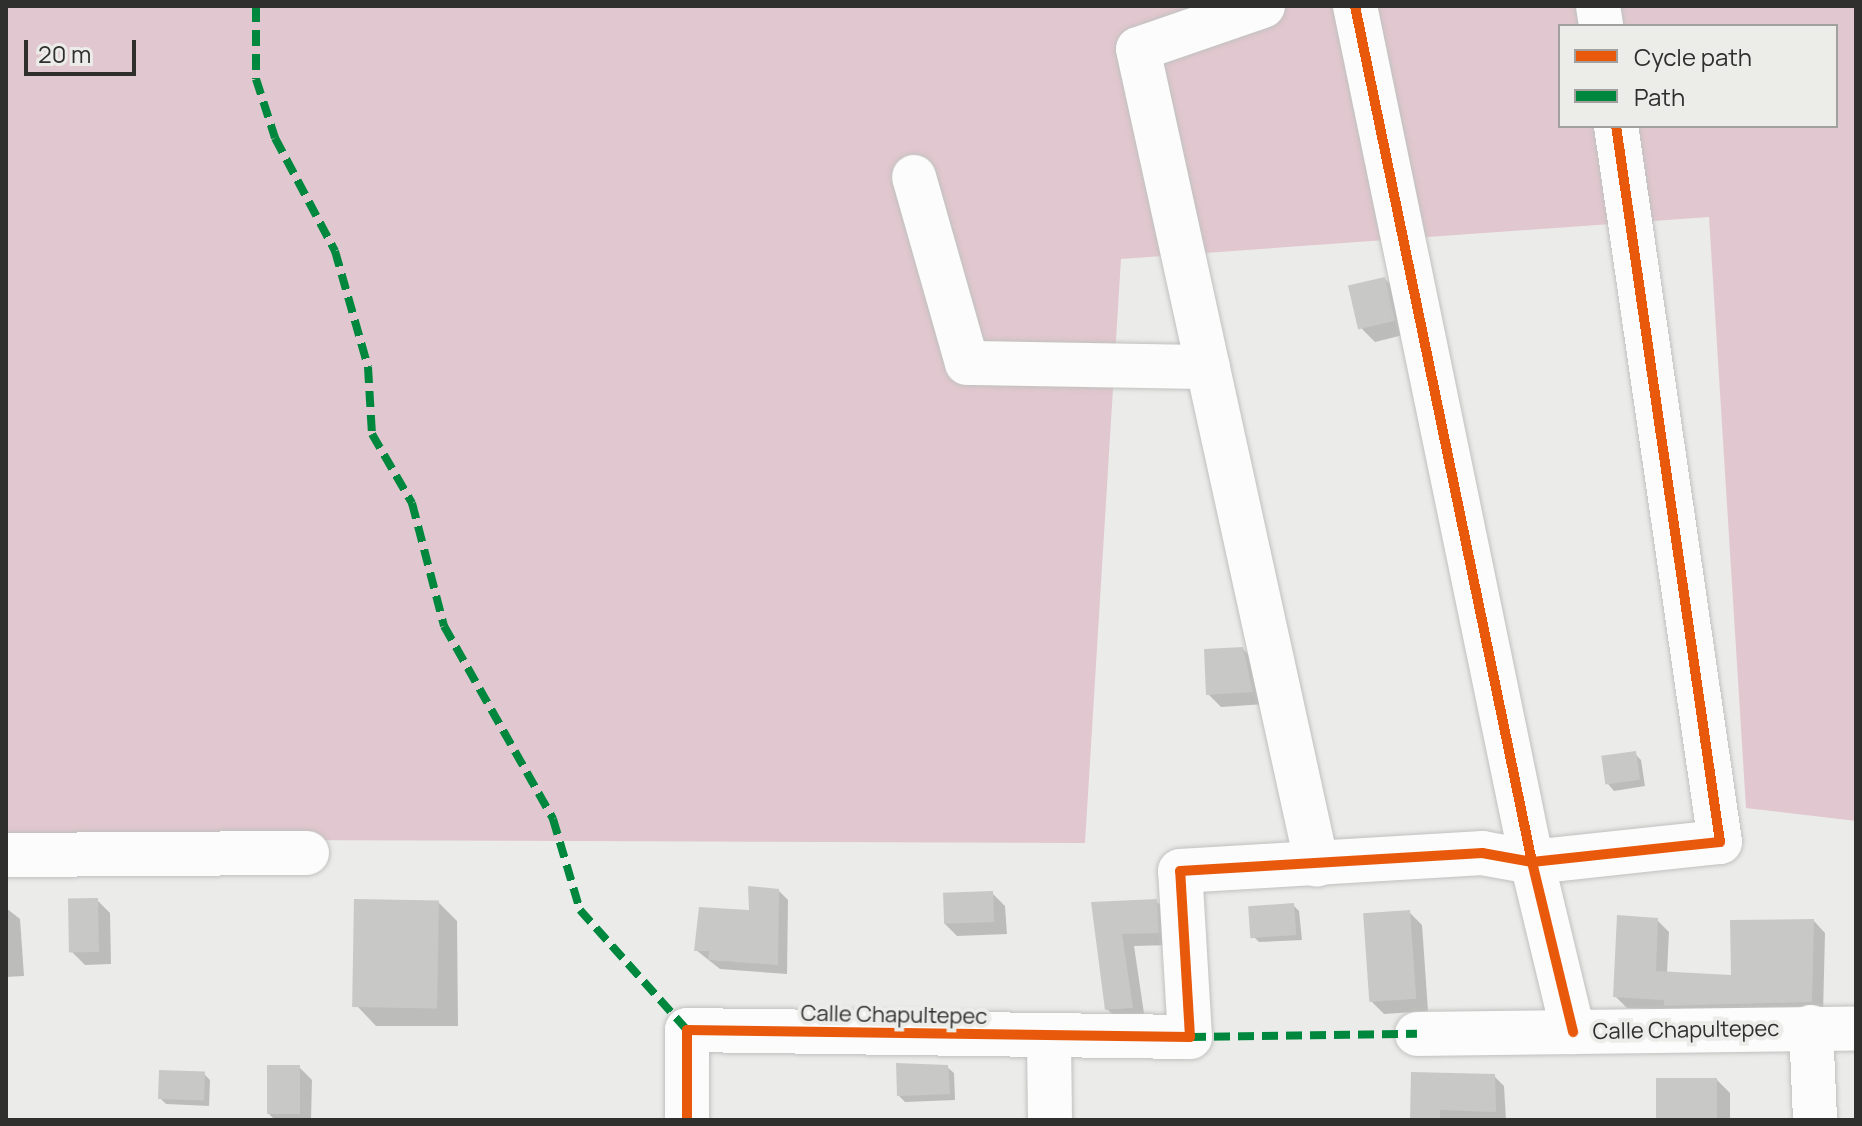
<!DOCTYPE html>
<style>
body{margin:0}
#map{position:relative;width:1862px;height:1126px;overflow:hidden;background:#ebecea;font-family:Manrope,sans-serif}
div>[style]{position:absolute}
.forest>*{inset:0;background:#e1c7cf}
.shadow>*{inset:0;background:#0003}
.building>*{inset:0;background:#c8c9c7;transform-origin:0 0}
.roads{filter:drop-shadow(0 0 2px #c0c1bf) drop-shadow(0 0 2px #c0c1bf)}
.minor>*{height:44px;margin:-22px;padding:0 22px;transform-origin:22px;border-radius:22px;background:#fcfcfc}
.quiet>*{height:8px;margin-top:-4px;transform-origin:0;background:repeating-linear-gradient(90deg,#00873e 0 16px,transparent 0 24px)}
.cycleway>*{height:10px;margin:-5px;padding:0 5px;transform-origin:5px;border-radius:5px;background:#e8590c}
span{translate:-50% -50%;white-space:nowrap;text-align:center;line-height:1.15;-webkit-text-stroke:8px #ecede9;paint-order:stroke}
.street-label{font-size:22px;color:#2f2f2e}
.frame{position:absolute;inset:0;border:8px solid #2f2f2e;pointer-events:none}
.legend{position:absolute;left:1558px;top:24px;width:280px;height:104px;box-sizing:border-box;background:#ecede9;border:2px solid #a0a19e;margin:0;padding:10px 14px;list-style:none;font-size:24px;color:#2f2f2e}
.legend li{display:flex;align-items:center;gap:16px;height:40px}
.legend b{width:40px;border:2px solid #a0a19e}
.scale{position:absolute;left:24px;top:40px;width:112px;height:36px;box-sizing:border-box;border:4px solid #2f2f2e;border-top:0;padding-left:10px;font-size:24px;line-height:28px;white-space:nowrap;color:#2f2f2e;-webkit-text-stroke:6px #ecede9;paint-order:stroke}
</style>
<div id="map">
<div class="forest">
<i style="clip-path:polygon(evenodd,6px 6px,1856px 6px,1856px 821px,1746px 808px,1709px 217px,1121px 259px,1085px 843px,6px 839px,6px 6px,1560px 26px,1836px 26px,1836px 126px,1560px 126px,1560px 26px)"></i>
</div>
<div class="shadow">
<i style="clip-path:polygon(1385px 279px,1398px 292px,1407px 334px,1375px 342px,1362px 329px)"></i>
<i style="clip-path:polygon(1243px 649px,1256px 662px,1265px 704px,1221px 707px,1208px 694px)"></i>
<i style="clip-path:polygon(1635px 754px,1641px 760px,1645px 786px,1614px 791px,1608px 784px)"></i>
<i style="clip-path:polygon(778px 890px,788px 900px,787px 974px,720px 969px,696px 950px)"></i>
<i style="clip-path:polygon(992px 893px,1005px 906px,1007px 934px,957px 936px,944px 923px)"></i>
<i style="clip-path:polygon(97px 900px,110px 913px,111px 964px,85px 965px,72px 952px)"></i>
<i style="clip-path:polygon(1156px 901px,1169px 914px,1171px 945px,1134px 946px,1145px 1020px,1120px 1022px,1107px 1009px,1093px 904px)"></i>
<i style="clip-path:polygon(438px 902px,457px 921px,458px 1026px,376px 1026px,357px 1006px)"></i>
<i style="clip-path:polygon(1293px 905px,1299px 911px,1302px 940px,1259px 942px,1253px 936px)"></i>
<i style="clip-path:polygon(6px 908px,20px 919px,24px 976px,6px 977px)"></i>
<i style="clip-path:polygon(1409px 912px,1422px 925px,1428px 1011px,1384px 1014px,1371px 1001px)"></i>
<i style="clip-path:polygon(1657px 920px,1669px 932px,1667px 973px,1733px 977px,1814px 921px,1825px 933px,1823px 1014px,1627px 1008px,1615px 996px)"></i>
<i style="clip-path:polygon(299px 1067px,312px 1080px,311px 1120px,275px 1120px,269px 1114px)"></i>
<i style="clip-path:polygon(947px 1067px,954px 1073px,955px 1100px,905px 1102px,899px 1096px)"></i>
<i style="clip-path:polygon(204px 1074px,210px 1080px,209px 1106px,166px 1104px,160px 1098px)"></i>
<i style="clip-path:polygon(1494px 1076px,1504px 1086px,1506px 1120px,1412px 1118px)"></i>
<i style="clip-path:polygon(1717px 1080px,1730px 1093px,1730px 1120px,1659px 1120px)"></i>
</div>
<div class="building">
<i style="left:1385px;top:277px;width:45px;height:38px;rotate:77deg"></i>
<i style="clip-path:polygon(1243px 647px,1253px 692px,1206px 695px,1204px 649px)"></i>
<i style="left:1636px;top:751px;width:29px;height:35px;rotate:82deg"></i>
<i style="clip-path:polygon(748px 886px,779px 889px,778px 965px,708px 960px,709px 951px,694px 951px,699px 907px,749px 910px)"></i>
<i style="left:993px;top:891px;width:31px;height:50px;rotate:88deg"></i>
<i style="left:98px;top:898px;width:54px;height:30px;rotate:89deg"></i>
<i style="left:354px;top:899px;width:85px;height:108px;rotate:1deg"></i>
<i style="clip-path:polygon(1157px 899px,1159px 933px,1122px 934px,1133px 1008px,1105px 1010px,1091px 902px)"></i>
<i style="left:1294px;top:903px;width:32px;height:46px;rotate:86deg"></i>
<i style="left:1410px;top:910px;width:89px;height:47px;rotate:86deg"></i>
<i style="clip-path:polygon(1617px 915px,1658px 918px,1656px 971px,1731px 975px,1730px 920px,1814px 919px,1812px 1002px,1664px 1006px,1664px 1000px,1613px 997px)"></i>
<i style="clip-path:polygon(896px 1063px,948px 1065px,950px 1094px,897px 1096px)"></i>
<i style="left:267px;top:1065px;width:33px;height:49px"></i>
<i style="left:159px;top:1070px;width:46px;height:29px;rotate:2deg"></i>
<i style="clip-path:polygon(1411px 1072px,1495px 1074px,1496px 1112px,1440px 1110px,1440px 1120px,1410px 1119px)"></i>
<i style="left:1656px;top:1078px;width:61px;height:42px"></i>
</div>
<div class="roads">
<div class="minor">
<i style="left:1263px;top:6px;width:132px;rotate:161deg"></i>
<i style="left:1138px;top:49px;width:835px;rotate:77.63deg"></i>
<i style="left:1355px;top:6px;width:874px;rotate:78.32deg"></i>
<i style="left:1532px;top:862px;width:175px;rotate:76.4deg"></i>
<i style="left:1598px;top:6px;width:20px;rotate:81deg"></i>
<i style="left:914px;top:177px;width:193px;rotate:74.1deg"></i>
<i style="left:967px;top:363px;width:241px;rotate:1deg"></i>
<i style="left:6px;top:855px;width:301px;rotate:-0.4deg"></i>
<i style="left:1811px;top:1027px;width:93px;rotate:87.5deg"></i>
<i style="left:1417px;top:1034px;width:439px;rotate:-0.7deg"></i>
<i style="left:1049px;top:1038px;width:82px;rotate:89.3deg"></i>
<i style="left:687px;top:1120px;width:90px;rotate:-90deg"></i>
<i style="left:687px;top:1030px;width:503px;rotate:0.8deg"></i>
<i style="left:1190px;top:1037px;width:166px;rotate:-93.4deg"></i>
<i style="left:1180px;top:871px;width:303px;rotate:-3.4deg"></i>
<i style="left:1482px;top:853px;width:51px;rotate:10.2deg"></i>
<i style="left:1532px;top:862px;width:189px;rotate:-6.1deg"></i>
<i style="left:1720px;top:842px;width:724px;rotate:-98.26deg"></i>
</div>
</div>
<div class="quiet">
<i style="left:256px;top:6px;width:73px;rotate:90deg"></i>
<i style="left:256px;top:79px;width:62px;rotate:72.1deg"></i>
<i style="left:275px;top:138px;width:128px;rotate:62deg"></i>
<i style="left:335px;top:251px;width:121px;rotate:74.1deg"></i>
<i style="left:368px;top:367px;width:67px;rotate:86.6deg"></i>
<i style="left:372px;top:434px;width:80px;rotate:59.9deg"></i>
<i style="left:412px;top:503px;width:127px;rotate:75.4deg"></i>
<i style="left:444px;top:626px;width:222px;rotate:60.5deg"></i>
<i style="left:553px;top:819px;width:95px;rotate:73.5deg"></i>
<i style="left:580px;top:910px;width:161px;rotate:48.3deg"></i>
<i style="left:1190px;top:1037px;width:227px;rotate:-0.8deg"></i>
</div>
<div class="cycleway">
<i style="left:1355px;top:6px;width:874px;rotate:78.32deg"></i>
<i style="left:1532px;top:862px;width:175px;rotate:76.4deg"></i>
<i style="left:687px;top:1120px;width:90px;rotate:-90deg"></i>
<i style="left:687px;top:1030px;width:503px;rotate:0.8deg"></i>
<i style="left:1190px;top:1037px;width:166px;rotate:-93.4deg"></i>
<i style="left:1180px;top:871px;width:303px;rotate:-3.4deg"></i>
<i style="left:1482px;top:853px;width:51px;rotate:10.2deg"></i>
<i style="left:1532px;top:862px;width:189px;rotate:-6.1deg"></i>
<i style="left:1720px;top:842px;width:724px;rotate:-98.26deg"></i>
</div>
<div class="street-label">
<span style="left:894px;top:1015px;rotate:1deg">Calle Chapultepec</span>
<span style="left:1686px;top:1030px;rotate:-1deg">Calle Chapultepec</span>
</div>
<div class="frame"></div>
<ul class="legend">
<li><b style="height:10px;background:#e8590c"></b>Cycle path</li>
<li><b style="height:10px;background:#00873e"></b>Path</li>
</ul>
<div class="scale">20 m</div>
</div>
